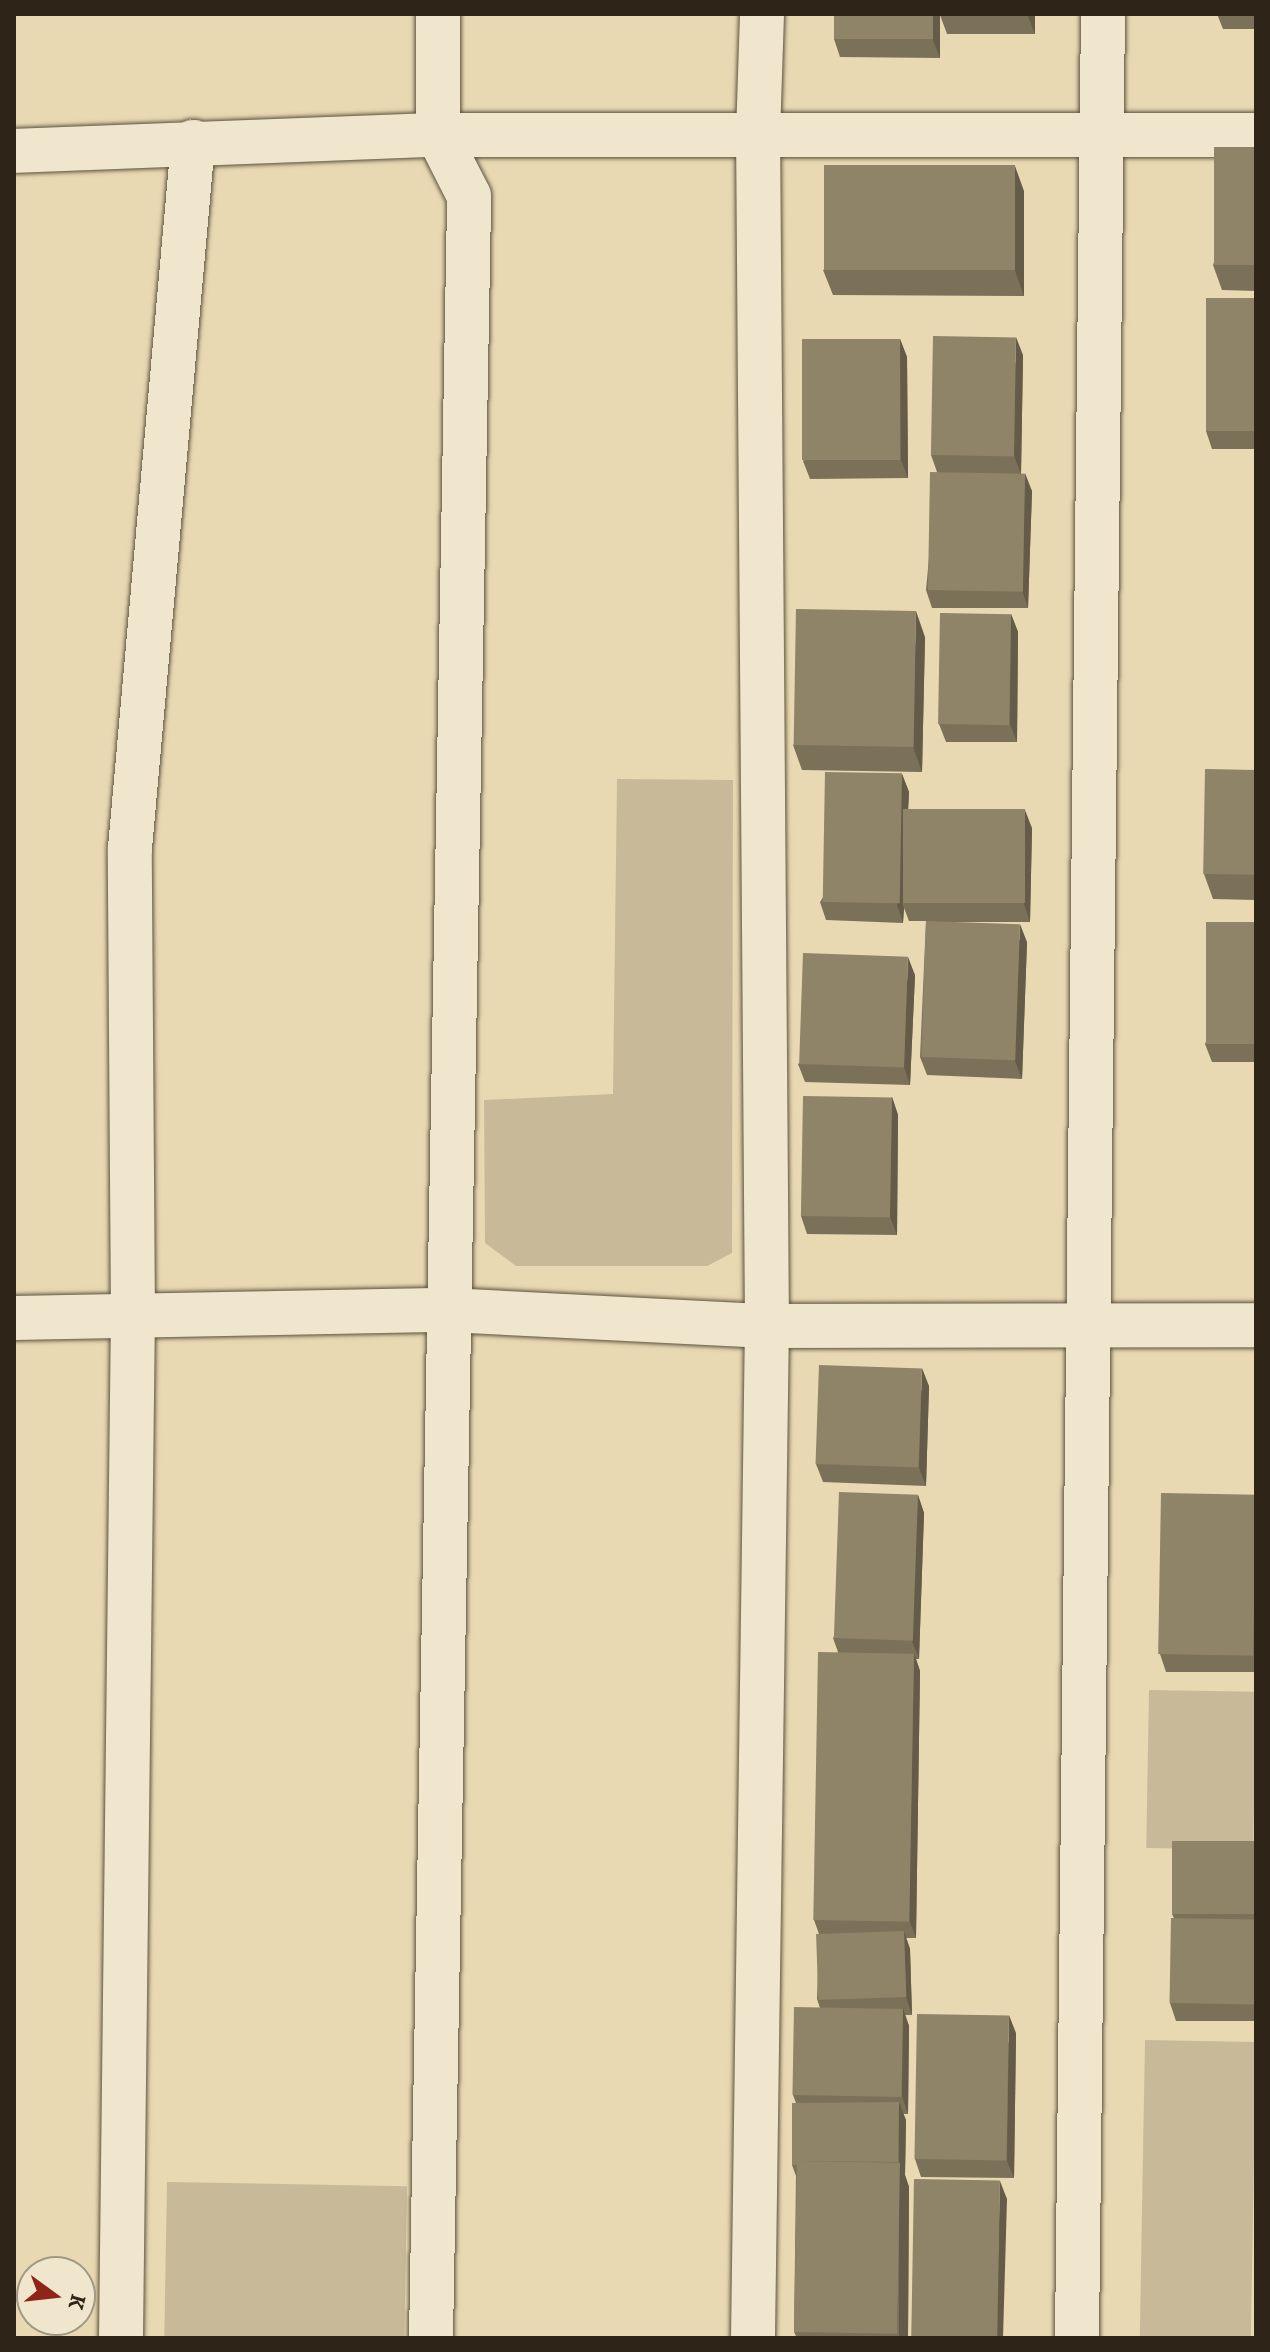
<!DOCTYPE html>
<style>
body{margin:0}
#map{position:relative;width:1270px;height:2352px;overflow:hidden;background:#e8d9b2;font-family:Alegreya,serif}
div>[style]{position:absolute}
.green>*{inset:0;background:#c8ba98;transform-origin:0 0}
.roads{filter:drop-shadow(0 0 2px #5c523e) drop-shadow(0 0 2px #5c523e)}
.minor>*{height:44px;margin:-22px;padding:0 22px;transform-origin:22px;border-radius:22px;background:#f0e6cd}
.wall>*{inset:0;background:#7b7159}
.shaded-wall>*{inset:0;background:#645c49}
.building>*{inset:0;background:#8f8368;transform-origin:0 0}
span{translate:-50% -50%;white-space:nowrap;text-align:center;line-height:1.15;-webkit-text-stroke:8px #f0e6cd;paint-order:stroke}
.frame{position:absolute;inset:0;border:16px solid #2e2518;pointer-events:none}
.north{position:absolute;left:16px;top:2256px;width:80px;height:80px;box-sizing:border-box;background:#f0e6cd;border:2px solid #a29985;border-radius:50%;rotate:105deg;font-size:22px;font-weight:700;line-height:32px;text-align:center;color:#2e2518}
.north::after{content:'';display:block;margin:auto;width:28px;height:36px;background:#8f2418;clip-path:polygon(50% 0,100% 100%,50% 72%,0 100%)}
</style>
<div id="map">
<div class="green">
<i style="clip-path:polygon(617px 779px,733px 780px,732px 1253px,707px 1266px,516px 1266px,485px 1243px,484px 1100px,613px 1094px)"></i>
<i style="left:1149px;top:1690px;width:107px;height:158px;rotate:1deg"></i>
<i style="left:1145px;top:2040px;width:111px;height:298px;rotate:1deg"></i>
<i style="left:167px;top:2182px;width:240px;height:156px;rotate:1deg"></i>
</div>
<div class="roads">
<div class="minor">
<i style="left:14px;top:151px;width:424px;rotate:-2.2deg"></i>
<i style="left:438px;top:135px;width:818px"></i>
<i style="left:14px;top:1318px;width:434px;rotate:-1.1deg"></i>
<i style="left:448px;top:1310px;width:319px;rotate:2.9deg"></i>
<i style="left:767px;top:1326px;width:489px;rotate:-0.1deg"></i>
<i style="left:121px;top:2338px;width:1019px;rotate:-89.33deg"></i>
<i style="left:133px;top:1319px;width:471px;rotate:-90.4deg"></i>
<i style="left:130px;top:848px;width:709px;rotate:-84.9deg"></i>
<i style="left:431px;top:2338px;width:2142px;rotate:-88.98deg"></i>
<i style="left:469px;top:196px;width:68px;rotate:-116.9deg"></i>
<i style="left:438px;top:135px;width:121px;rotate:-90deg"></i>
<i style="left:753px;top:2338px;width:1012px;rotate:-89.21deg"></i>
<i style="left:767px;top:1326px;width:1191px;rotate:-90.43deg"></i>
<i style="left:758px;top:135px;width:121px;rotate:-88.1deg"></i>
<i style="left:1077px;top:2338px;width:2324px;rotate:-89.36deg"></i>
</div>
</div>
<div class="wall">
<i style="clip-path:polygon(834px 14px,1035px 14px,1035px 34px,947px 34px,940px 15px,940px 58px,840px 57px,834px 39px)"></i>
<i style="clip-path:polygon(1217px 14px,1256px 14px,1256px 29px,1223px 29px)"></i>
<i style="clip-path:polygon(1256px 147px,1256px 291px,1222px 290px,1213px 265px)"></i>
<i style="clip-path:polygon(1024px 191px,1024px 296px,833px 295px,823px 270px)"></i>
<i style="clip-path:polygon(1256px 298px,1256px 449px,1212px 449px,1206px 431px)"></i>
<i style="clip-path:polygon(900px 339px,907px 357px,908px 478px,810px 479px,803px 461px)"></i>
<i style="clip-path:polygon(1023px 355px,1021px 473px,1032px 491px,1028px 608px,932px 608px,926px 590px,937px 472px,931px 455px)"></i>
<i style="clip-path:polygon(1011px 614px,1018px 632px,1017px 742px,946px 742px,939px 724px)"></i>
<i style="clip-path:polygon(925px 637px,922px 772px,802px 770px,793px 745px)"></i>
<i style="clip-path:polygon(1256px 770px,1256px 900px,1213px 899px,1204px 874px)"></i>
<i style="clip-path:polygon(902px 774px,909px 792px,908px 809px,1032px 828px,1030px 922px,942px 922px,1027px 942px,1022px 1079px,927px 1075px,920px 1057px,926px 921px,909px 921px,904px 908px,903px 923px,826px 920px,820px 902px)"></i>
<i style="clip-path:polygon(1256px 922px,1256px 1062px,1212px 1062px,1205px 1044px)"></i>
<i style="clip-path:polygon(915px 975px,910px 1085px,805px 1082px,798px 1064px)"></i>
<i style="clip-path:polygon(892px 1097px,898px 1115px,897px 1235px,807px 1234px,801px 1216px)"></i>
<i style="clip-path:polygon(929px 1386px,926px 1486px,823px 1482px,816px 1464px)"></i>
<i style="clip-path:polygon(1256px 1494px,1256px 1672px,1166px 1672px,1160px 1654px)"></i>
<i style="clip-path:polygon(918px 1495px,924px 1513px,919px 1659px,916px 1659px,920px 1671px,916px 1938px,906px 1938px,910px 1949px,912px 2015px,905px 2015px,909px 2026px,908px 2114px,903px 2114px,906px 2120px,905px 2175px,909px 2187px,908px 2338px,797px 2338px,794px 2332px,796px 2176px,792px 2165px,796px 2103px,793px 2095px,820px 2008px,817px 1999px,819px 1934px,814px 1920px,838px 1652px,833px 1638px)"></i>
<i style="clip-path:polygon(1256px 1841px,1256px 2021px,1176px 2021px,1170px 2003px,1174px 1918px,1172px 1914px)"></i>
<i style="clip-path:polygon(1016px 2033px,1014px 2178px,921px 2177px,915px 2159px)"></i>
</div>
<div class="shaded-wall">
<i style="clip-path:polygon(933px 14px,940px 14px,940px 58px,933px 40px)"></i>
<i style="clip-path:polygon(1027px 14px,1035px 14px,1035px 34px)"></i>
<i style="clip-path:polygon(1015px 166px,1024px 191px,1024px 296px,1015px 271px)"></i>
<i style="clip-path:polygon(1016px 337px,1023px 355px,1021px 474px,1014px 456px)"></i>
<i style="clip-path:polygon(900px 339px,907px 357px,908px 478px,901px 460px)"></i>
<i style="clip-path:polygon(1025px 473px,1032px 491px,1028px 608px,1022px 590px)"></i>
<i style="clip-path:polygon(916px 611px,925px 637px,922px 772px,913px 747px)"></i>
<i style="clip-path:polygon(1011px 614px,1018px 632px,1017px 742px,1010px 724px)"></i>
<i style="clip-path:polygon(902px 774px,909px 792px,904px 903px,902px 903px,904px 908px,903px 923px,897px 905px)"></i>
<i style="clip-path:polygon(1025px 810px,1032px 828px,1030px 922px,1024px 904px)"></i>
<i style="clip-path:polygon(1020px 924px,1027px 942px,1022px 1079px,1015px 1061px)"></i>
<i style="clip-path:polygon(908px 957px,915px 975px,910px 1085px,904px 1067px)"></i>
<i style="clip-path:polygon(892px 1097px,898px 1115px,897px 1235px,890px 1217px)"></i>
<i style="clip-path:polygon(922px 1368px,929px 1386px,926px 1486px,919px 1468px)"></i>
<i style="clip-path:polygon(918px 1495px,924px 1513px,919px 1659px,912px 1641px)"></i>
<i style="clip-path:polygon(914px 1653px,920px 1671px,916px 1938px,909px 1920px)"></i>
<i style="clip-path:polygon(904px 1931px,910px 1949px,912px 2015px,906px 1997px)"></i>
<i style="clip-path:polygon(903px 2008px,909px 2026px,908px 2114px,902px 2096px)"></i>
<i style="clip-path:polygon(1009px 2015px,1016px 2033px,1014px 2178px,1007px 2161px)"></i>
<i style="clip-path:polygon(899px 2102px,906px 2120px,905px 2175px,909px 2187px,908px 2338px,900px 2338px,899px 2334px)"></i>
<i style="clip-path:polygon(1000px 2181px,1007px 2199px,1003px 2338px,996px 2338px)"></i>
</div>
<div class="building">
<i style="left:834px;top:14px;width:99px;height:25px"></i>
<i style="left:1214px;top:147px;width:42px;height:118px"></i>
<i style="left:824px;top:165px;width:191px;height:105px"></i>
<i style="left:1256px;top:298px;width:133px;height:50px;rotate:90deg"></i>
<i style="left:933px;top:336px;width:83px;height:119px;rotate:1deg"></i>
<i style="left:900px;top:339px;width:121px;height:98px;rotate:90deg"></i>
<i style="left:930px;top:472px;width:95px;height:118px;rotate:1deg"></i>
<i style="left:796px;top:609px;width:120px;height:136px;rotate:1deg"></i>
<i style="left:940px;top:613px;width:71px;height:111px;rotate:1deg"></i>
<i style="left:1205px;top:769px;width:51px;height:105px;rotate:1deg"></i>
<i style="left:825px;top:772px;width:77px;height:130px;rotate:1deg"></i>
<i style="left:903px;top:809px;width:122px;height:94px"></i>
<i style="left:926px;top:921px;width:94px;height:136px;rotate:2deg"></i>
<i style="left:1206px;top:922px;width:50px;height:122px"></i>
<i style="left:803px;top:953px;width:105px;height:111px;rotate:2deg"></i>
<i style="left:803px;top:1096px;width:89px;height:120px;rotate:1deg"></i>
<i style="left:819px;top:1365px;width:103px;height:99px;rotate:2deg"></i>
<i style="left:839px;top:1492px;width:79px;height:146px;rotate:2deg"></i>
<i style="left:1161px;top:1493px;width:95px;height:161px;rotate:1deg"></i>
<i style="left:818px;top:1652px;width:96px;height:268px;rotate:1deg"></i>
<i style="left:1172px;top:1841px;width:84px;height:73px"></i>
<i style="left:1171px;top:1918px;width:85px;height:85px;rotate:1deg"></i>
<i style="left:904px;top:1931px;width:66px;height:88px;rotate:88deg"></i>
<i style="left:794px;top:2007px;width:109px;height:88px;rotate:1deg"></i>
<i style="left:917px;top:2014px;width:92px;height:145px;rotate:1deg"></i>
<i style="clip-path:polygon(899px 2102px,898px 2162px,797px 2161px,797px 2165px,792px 2165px,792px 2103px)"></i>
<i style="left:797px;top:2161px;width:103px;height:171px;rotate:1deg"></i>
<i style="left:914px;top:2179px;width:86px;height:159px;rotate:1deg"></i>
</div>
<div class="frame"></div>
<div class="north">K</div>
</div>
